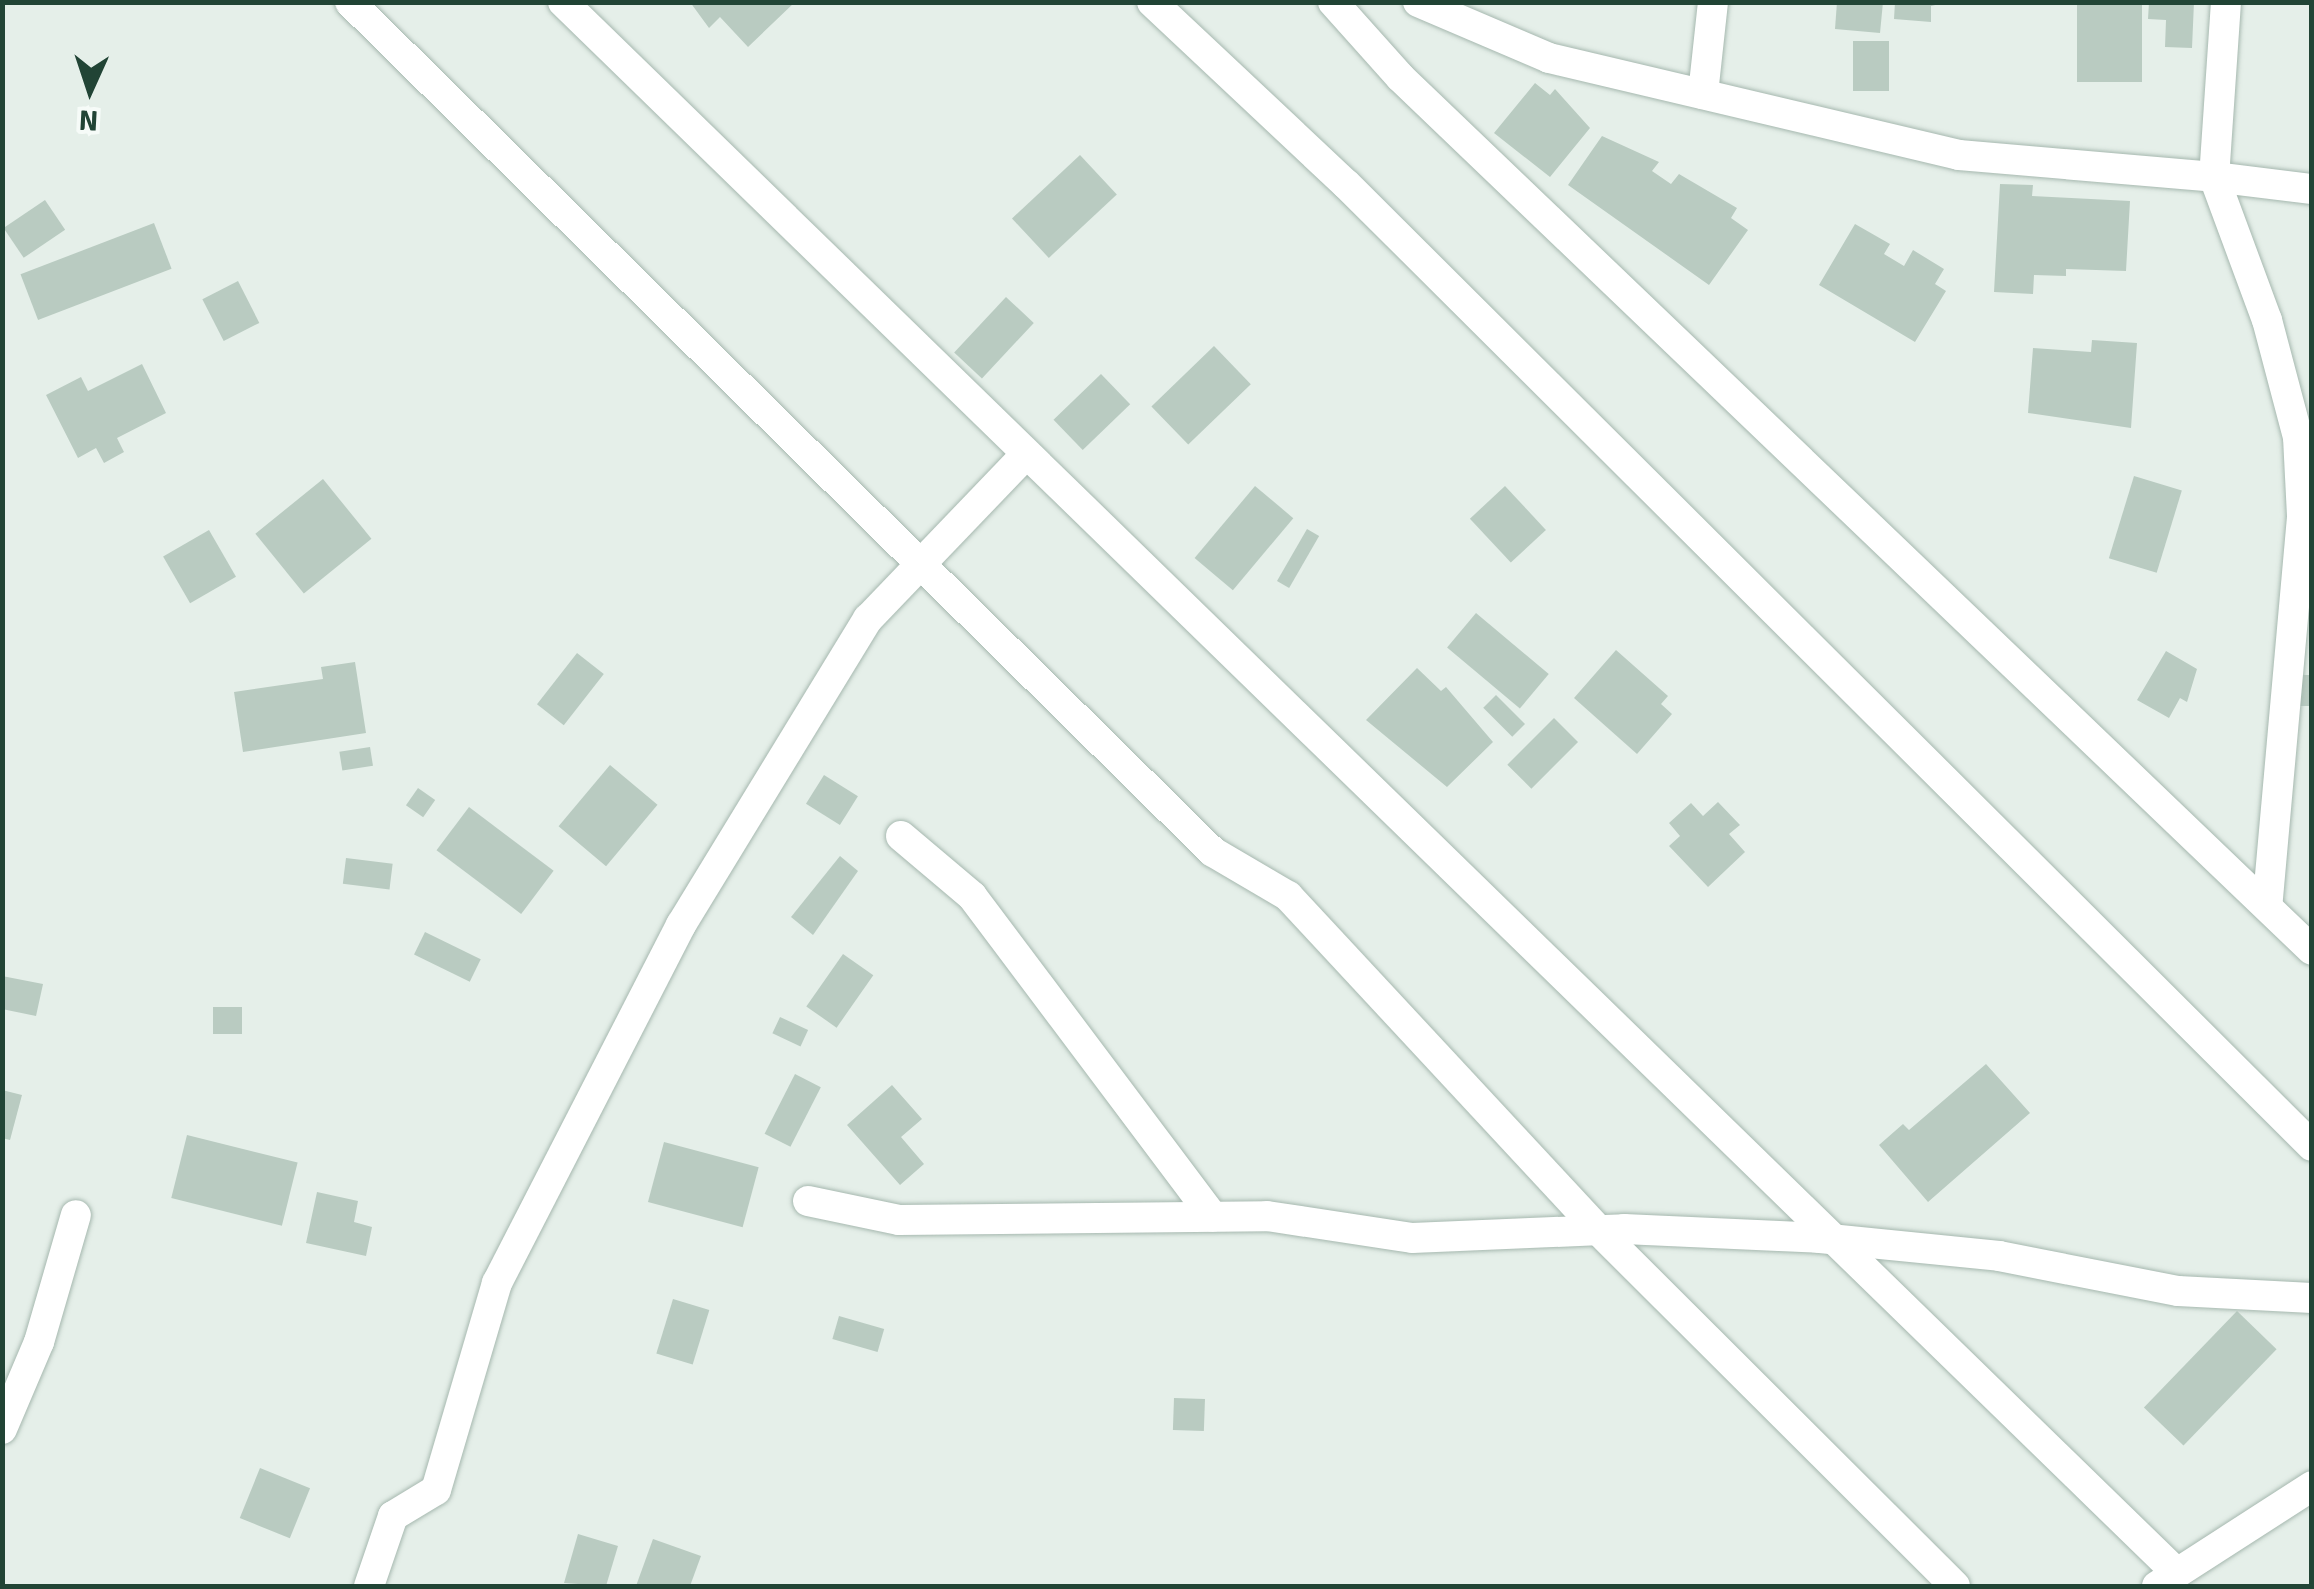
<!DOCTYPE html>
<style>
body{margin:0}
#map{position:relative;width:2314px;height:1589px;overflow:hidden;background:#e5efe9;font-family:Signika,sans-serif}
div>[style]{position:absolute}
.building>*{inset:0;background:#b9cbc1;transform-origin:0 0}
.roads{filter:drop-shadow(0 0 2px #a6b8af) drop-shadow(0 0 2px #a6b8af)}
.minor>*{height:30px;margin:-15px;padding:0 15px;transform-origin:15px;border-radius:15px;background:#fff}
span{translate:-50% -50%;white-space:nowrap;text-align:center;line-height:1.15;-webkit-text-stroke:8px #f6fbf8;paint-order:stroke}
.frame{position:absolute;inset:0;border:5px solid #214435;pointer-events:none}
.north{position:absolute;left:40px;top:40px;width:100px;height:100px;-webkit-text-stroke:8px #f6fbf8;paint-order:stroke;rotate:183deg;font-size:28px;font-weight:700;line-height:40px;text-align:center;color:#214435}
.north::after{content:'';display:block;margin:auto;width:35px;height:45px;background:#214435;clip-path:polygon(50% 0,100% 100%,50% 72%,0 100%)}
</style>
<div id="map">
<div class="building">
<i style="clip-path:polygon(690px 2px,795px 2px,748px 47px,720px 17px,709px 28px)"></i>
<i style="clip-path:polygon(1837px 2px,1883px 2px,1880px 33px,1835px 29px)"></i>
<i style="clip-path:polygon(1895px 2px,1948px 2px,1931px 6px,1931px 22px,1894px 19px)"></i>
<i style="left:2077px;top:2px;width:65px;height:80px"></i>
<i style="clip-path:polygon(2149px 2px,2194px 2px,2192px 48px,2165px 47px,2166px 20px,2148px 19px)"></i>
<i style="left:1853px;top:41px;width:36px;height:50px"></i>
<i style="clip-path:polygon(1535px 83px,1550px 95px,1555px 89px,1590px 128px,1550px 177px,1494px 133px)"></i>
<i style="clip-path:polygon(1602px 136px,1659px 162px,1652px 171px,1671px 184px,1679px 174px,1737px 208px,1731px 218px,1748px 230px,1709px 285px,1568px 185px)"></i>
<i style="left:1080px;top:155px;width:54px;height:93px;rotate:47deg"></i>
<i style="clip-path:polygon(2000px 184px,2033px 185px,2032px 196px,2130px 201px,2126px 271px,2066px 269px,2066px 276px,2034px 275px,2033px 294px,1994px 292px)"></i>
<i style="left:45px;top:200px;width:36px;height:50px;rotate:56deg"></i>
<i style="left:154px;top:223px;width:49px;height:143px;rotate:69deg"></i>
<i style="clip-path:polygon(1855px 224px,1890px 244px,1884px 254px,1904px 266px,1913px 250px,1944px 269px,1935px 284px,1946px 291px,1915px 342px,1819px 285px)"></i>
<i style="left:238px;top:281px;width:47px;height:40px;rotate:63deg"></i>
<i style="left:1006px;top:297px;width:38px;height:76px;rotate:43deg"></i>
<i style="clip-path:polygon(2092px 340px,2137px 343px,2131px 428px,2028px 413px,2033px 348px,2091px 352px)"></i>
<i style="left:1214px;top:346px;width:53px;height:87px;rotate:46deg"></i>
<i style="clip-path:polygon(142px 364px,166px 413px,117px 438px,124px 452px,104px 463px,96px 448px,78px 458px,46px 395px,81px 377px,88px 391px)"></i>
<i style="left:1101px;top:374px;width:42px;height:66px;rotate:46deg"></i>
<i style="left:2134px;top:476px;width:50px;height:86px;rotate:17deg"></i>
<i style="left:323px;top:479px;width:77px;height:87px;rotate:51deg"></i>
<i style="left:1255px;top:486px;width:50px;height:94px;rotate:40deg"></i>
<i style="left:1505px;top:486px;width:60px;height:48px;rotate:47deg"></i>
<i style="left:1307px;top:529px;width:14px;height:60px;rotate:30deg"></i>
<i style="left:209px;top:530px;width:54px;height:53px;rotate:60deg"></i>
<i style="left:1476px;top:613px;width:95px;height:45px;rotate:40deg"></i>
<i style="clip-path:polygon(1616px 650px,1668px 696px,1661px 704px,1672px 714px,1637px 754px,1574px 698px)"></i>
<i style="clip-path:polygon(2166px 651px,2197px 669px,2187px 702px,2180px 698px,2169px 718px,2137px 700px)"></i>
<i style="left:577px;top:653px;width:34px;height:65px;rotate:38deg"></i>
<i style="clip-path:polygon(355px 662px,366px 733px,243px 752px,234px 692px,323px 679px,321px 667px)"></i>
<i style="clip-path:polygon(1417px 668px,1441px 691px,1446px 687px,1493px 742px,1447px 787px,1366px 720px)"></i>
<i style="left:2297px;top:675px;width:15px;height:31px"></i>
<i style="left:1496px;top:695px;width:41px;height:18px;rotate:45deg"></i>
<i style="left:1554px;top:718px;width:34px;height:66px;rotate:45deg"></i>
<i style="left:370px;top:747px;width:19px;height:31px;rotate:81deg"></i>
<i style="left:610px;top:765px;width:62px;height:80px;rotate:40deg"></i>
<i style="left:824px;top:775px;width:40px;height:34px;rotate:32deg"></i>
<i style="left:418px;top:788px;width:21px;height:21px;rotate:35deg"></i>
<i style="clip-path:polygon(1718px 802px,1740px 825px,1729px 834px,1745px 852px,1708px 887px,1669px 846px,1680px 836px,1669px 823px,1691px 803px,1703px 816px)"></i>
<i style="left:469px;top:807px;width:106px;height:54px;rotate:37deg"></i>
<i style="clip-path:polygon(840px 856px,858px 871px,813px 935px,791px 917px)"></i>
<i style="left:346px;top:858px;width:47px;height:26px;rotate:7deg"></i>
<i style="left:425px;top:932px;width:62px;height:25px;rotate:26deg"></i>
<i style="left:843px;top:954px;width:37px;height:64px;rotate:35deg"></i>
<i style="clip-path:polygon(2px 976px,43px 984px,36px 1016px,2px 1009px)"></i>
<i style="left:213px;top:1007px;width:29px;height:27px"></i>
<i style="left:780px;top:1017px;width:31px;height:18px;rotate:25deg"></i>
<i style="clip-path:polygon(1986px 1064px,2030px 1113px,1928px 1202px,1879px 1145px,1903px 1124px,1909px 1130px)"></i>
<i style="left:795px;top:1074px;width:29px;height:67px;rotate:27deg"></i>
<i style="clip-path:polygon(892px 1085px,922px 1119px,901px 1137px,924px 1164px,900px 1185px,847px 1125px)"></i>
<i style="clip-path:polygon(2px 1090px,22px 1095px,10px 1140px,2px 1138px)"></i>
<i style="left:187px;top:1135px;width:114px;height:65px;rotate:14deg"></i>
<i style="left:664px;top:1142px;width:98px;height:62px;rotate:15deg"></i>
<i style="clip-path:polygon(317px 1192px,358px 1201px,354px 1222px,372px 1227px,366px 1256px,306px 1243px)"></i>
<i style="left:673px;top:1299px;width:38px;height:57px;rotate:17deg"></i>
<i style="left:2237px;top:1311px;width:55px;height:134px;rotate:44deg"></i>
<i style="left:839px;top:1316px;width:47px;height:24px;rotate:16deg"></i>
<i style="left:1174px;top:1398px;width:31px;height:32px;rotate:2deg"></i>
<i style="left:260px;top:1468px;width:54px;height:54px;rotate:22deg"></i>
<i style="clip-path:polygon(578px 1534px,618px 1546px,606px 1586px,564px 1583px)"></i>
<i style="clip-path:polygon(653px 1539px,701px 1556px,690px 1586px,636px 1586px)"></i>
</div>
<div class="roads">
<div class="minor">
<i style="left:350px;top:2px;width:1211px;rotate:44.57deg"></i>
<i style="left:1213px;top:852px;width:87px;rotate:30.4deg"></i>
<i style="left:1288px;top:896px;width:456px;rotate:47.1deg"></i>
<i style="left:1598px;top:1230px;width:504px;rotate:44.92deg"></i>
<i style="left:563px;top:2px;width:2248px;rotate:44.23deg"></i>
<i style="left:1152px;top:2px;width:266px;rotate:43.2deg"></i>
<i style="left:1346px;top:184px;width:1363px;rotate:44.88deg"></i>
<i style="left:1333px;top:2px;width:101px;rotate:48.2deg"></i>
<i style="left:1400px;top:77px;width:1262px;rotate:43.75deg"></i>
<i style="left:1418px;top:2px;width:142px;rotate:23.1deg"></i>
<i style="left:1549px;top:58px;width:421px;rotate:13.3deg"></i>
<i style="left:1959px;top:155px;width:256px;rotate:4.9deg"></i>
<i style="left:2214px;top:177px;width:153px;rotate:69.7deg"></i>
<i style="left:2267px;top:320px;width:121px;rotate:75.2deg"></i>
<i style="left:2298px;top:437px;width:80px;rotate:87.1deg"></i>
<i style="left:2302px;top:517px;width:391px;rotate:95.1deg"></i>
<i style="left:2226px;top:2px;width:175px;rotate:93.9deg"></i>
<i style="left:2214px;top:177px;width:99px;rotate:7deg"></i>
<i style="left:1703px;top:94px;width:93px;rotate:-83.8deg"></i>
<i style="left:901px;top:836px;width:93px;rotate:40.2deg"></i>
<i style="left:972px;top:896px;width:401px;rotate:53.1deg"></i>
<i style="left:808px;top:1201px;width:93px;rotate:11.8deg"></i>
<i style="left:899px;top:1220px;width:368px;rotate:-0.6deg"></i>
<i style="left:1267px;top:1216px;width:147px;rotate:8.6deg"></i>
<i style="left:1412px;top:1238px;width:212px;rotate:-2.4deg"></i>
<i style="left:1624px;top:1229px;width:196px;rotate:2.6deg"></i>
<i style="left:1820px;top:1238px;width:180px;rotate:5.7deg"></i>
<i style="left:1999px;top:1256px;width:182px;rotate:11.1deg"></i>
<i style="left:2178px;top:1291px;width:134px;rotate:3deg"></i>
<i style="left:2px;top:1429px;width:95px;rotate:-67deg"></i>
<i style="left:39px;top:1342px;width:132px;rotate:-73.8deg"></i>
<i style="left:369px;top:1586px;width:74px;rotate:-71.1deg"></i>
<i style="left:393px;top:1516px;width:50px;rotate:-31.2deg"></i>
<i style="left:436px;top:1490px;width:216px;rotate:-73.6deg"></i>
<i style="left:497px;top:1283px;width:403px;rotate:-62.8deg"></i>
<i style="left:681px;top:925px;width:359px;rotate:-58.6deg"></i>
<i style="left:868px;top:619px;width:228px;rotate:-46.2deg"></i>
<i style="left:2157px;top:1586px;width:184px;rotate:-32.8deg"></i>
</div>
</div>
<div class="frame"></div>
<div class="north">N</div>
</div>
